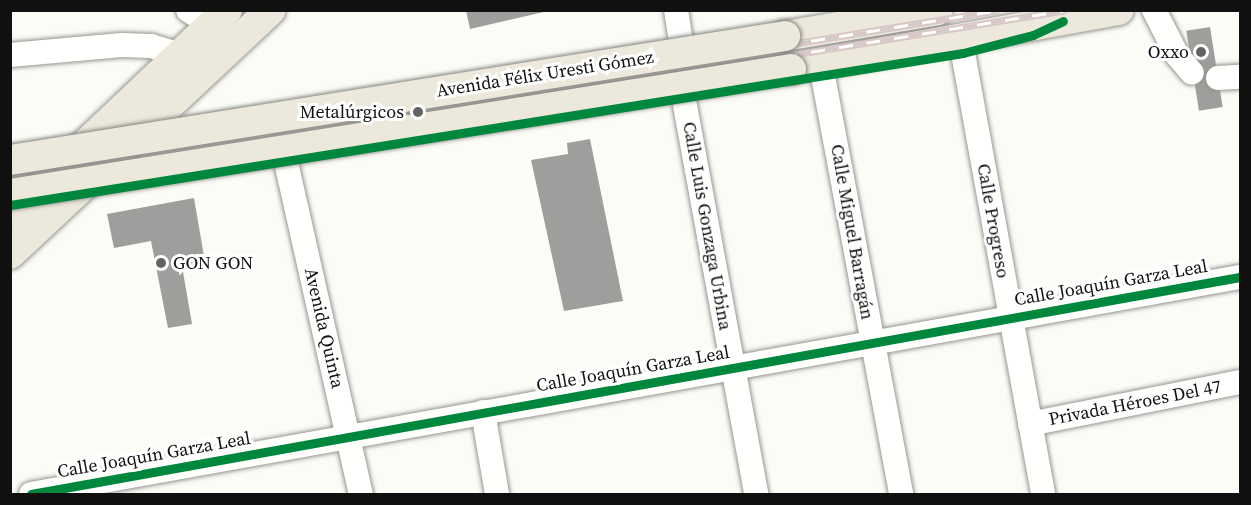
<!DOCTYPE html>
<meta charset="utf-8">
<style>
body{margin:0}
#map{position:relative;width:1251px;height:505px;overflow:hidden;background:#fcfcf7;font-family:"Source Serif 4",serif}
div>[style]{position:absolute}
.building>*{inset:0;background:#a09e9c;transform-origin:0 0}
.roads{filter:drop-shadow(0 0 2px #969694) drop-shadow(0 0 2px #969694)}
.minor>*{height:24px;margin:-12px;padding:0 12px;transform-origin:12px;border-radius:12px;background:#fffffe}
.major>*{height:30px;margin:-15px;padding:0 15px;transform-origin:15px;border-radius:15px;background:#ece8dc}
.rail>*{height:7px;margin-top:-3.5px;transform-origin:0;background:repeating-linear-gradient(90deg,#fff 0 14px,#d7c8c7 0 28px);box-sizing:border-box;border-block:2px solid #d7c8c7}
.bridges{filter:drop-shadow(0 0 2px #848481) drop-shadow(0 0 2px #848481)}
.major-bridge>*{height:30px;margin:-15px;padding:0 15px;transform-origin:15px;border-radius:15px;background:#ece8dc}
.cycleway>*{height:9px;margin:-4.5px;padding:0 4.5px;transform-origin:4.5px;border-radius:4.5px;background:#00873e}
.dots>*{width:16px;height:16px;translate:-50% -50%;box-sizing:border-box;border:3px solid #fff;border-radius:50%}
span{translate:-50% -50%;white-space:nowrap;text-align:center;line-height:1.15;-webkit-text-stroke:6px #fff;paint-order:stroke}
.poi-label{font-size:18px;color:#101010}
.right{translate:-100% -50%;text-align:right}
.left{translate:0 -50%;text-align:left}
.street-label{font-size:18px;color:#101010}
.frame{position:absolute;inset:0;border:12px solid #101010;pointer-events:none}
</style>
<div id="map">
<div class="building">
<i style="clip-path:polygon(466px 10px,548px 10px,548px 11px,470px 29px)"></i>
<i style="left:1210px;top:27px;width:81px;height:24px;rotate:81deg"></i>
<i style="clip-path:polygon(590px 139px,623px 301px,564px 311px,531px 160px,568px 154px,567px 143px)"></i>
<i style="clip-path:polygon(194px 198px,205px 262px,182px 266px,192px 324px,168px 328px,151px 241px,114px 248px,107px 214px)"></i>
</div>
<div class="roads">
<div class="minor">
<i style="left:188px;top:10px;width:27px;rotate:33deg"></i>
<i style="left:676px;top:10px;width:30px;rotate:81deg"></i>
<i style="left:1154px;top:10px;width:51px;rotate:62.9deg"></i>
<i style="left:1177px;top:55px;width:23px;rotate:50deg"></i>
<i style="left:963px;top:53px;width:448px;rotate:79.7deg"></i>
<i style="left:10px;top:55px;width:112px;rotate:-5.1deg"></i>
<i style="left:122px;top:45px;width:29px;rotate:2deg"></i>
<i style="left:151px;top:46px;width:30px;rotate:17deg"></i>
<i style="left:823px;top:76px;width:425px;rotate:79.4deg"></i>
<i style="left:1218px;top:78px;width:22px;rotate:-3deg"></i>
<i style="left:684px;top:100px;width:401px;rotate:79.6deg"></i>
<i style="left:286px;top:162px;width:340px;rotate:77.3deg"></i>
<i style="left:483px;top:412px;width:83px;rotate:80.3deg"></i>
<i style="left:1030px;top:424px;width:214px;rotate:-11.3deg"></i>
<i style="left:31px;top:494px;width:1228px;rotate:-10.18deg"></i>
</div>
<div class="major">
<i style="left:785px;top:36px;width:155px;rotate:-9.6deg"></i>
<i style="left:791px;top:69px;width:333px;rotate:-10.2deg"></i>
<i style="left:10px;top:216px;width:299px;rotate:-43.5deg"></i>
<i style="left:10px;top:254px;width:357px;rotate:-43.1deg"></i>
</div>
</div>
<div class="rail">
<i style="left:10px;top:172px;width:1002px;rotate:-9.3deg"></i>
<i style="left:10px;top:183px;width:1071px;rotate:-9.3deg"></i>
</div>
<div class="bridges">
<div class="major-bridge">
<i style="left:10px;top:160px;width:785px;rotate:-9.09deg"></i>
<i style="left:10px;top:194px;width:791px;rotate:-9.09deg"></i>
</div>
</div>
<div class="cycleway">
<i style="left:10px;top:205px;width:965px;rotate:-9.06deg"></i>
<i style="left:963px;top:53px;width:72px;rotate:-14.4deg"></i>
<i style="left:1033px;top:35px;width:33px;rotate:-25deg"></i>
<i style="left:31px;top:494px;width:1228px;rotate:-10.18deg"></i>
</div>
<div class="dots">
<i style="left:1201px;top:52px;background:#636361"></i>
<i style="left:418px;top:112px;background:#636361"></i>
<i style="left:161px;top:263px;background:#636361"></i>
</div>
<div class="poi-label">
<span class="right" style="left:1189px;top:52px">Oxxo</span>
<span class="right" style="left:404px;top:112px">Metalúrgicos</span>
<span class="left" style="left:173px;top:263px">GON GON</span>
</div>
<div class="street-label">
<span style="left:545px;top:74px;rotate:-9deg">Avenida Félix Uresti Gómez</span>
<span style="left:993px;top:221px;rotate:80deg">Calle Progreso</span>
<span style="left:707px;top:226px;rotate:80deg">Calle Luis Gonzaga Urbina</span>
<span style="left:852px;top:232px;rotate:80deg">Calle Miguel Barragán</span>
<span style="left:1111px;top:283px;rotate:-10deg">Calle Joaquín Garza Leal</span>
<span style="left:324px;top:328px;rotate:77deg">Avenida Quinta</span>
<span style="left:633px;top:369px;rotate:-10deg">Calle Joaquín Garza Leal</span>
<span style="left:1135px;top:403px;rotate:-11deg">Privada Héroes Del 47</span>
<span style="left:154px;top:455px;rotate:-10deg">Calle Joaquín Garza Leal</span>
</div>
<div class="frame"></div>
</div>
